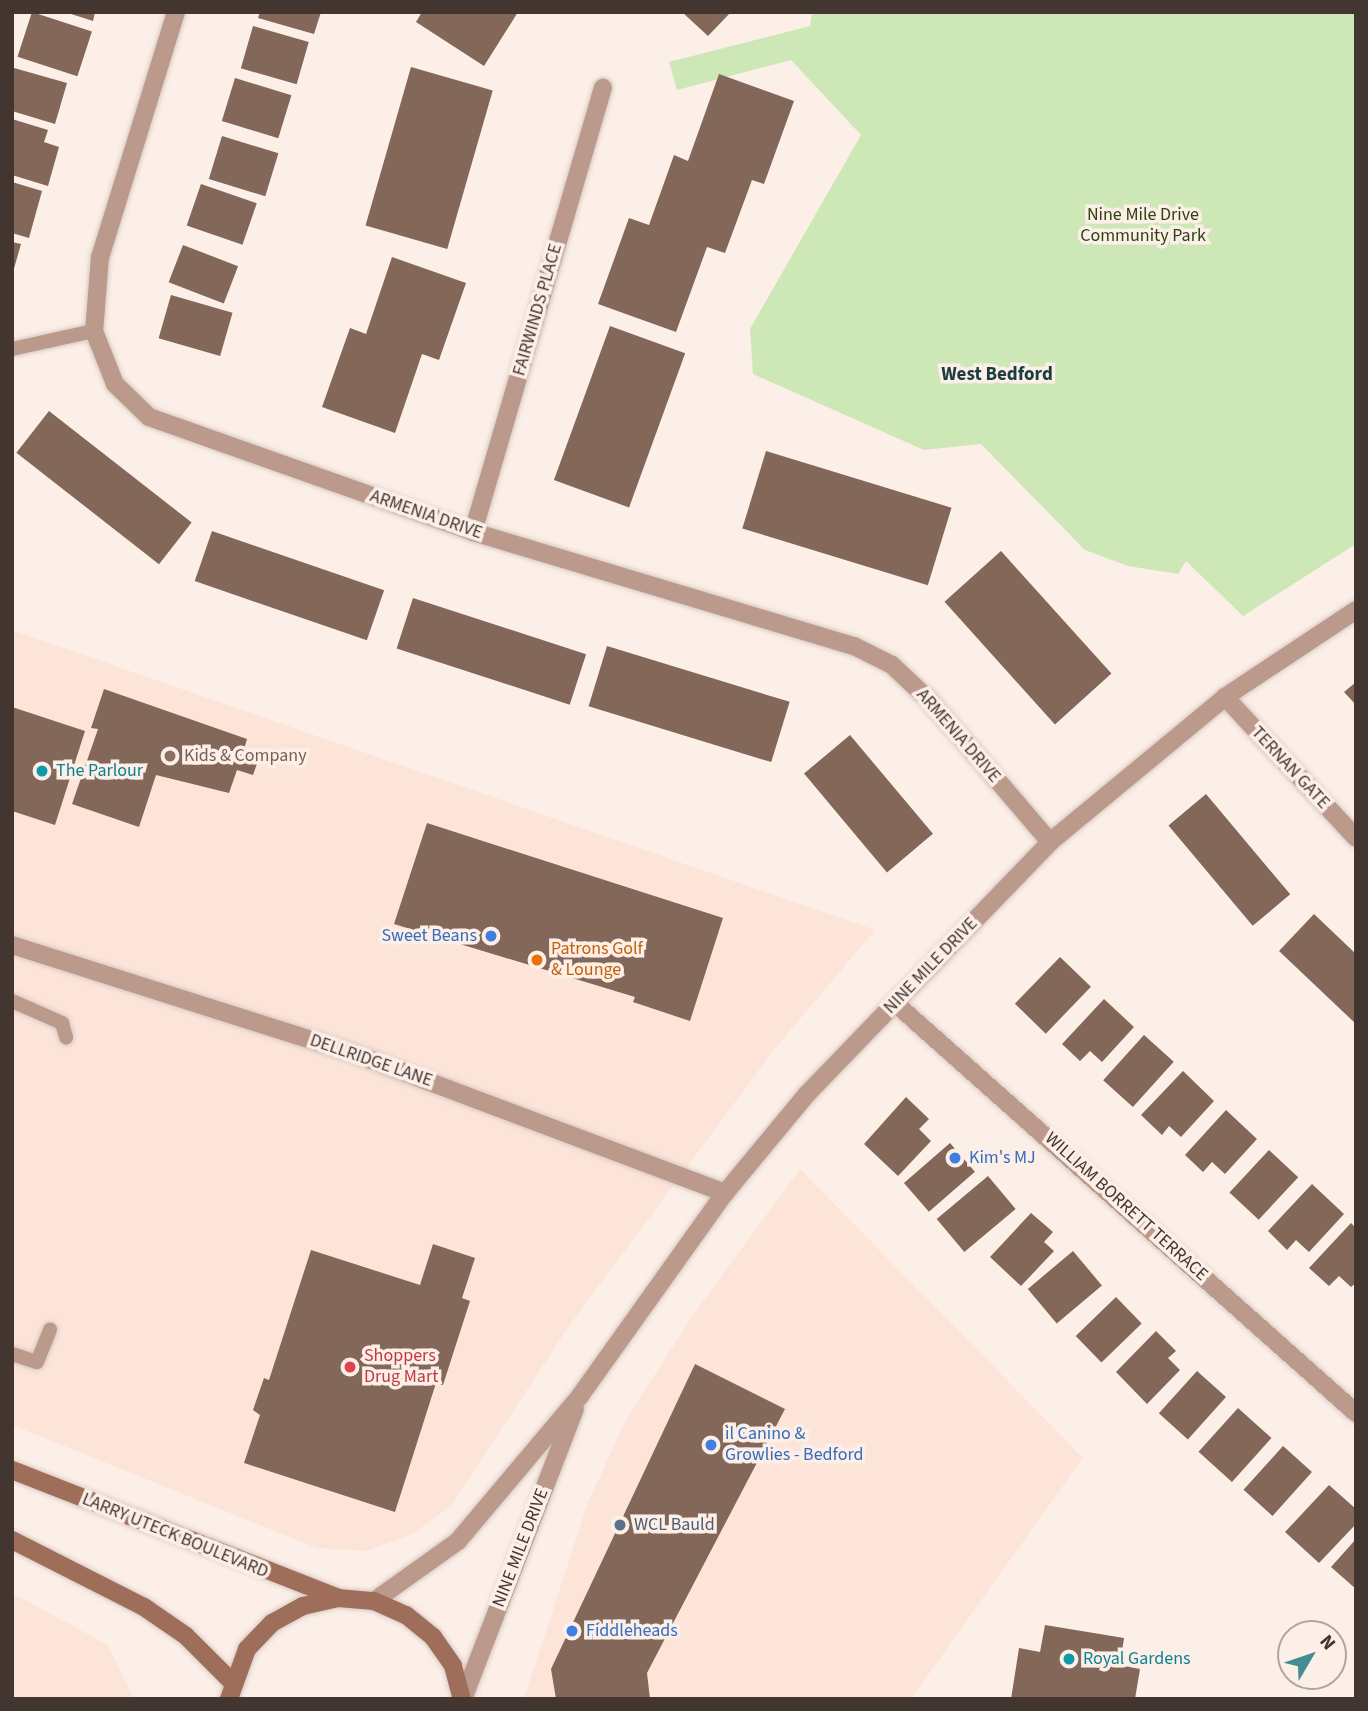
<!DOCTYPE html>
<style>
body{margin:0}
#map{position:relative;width:1368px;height:1711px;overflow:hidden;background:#fcefe8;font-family:"Source Sans 3",sans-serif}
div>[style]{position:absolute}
.built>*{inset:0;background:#fde4d8}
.green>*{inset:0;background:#cde7b6}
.building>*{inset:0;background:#836758;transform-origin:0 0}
.roads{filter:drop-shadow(0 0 2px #d7cac3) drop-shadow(0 0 2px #d7cac3)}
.service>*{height:14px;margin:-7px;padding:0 7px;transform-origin:7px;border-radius:7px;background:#bb998b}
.minor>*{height:18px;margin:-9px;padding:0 9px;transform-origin:9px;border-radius:9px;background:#bb998b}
.tertiary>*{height:18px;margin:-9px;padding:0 9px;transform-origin:9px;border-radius:9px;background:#bb998b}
.secondary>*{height:18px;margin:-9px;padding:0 9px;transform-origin:9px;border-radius:9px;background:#9f6e5a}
.dots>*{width:19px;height:19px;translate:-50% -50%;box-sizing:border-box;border:4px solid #fcefe8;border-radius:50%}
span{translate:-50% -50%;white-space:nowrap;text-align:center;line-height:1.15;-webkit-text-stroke:7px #fcefe8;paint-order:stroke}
.park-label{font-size:18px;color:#2c4311}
.street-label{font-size:18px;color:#433630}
.education-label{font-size:18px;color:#785e54}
.left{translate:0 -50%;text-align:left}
.culture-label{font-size:18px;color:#0d838f}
.shop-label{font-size:18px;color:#366cbe}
.right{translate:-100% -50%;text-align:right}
.food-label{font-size:18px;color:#c56008}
.health-label{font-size:18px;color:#be3a42}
.service-label{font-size:18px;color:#4e5e75}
.neighbourhood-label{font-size:19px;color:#1b3c41;font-weight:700}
.frame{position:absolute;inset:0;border:14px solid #433630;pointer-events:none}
.north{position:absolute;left:1277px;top:1620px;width:70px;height:70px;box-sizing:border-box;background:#fcefe8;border:2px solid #b2a59e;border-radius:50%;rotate:51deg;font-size:19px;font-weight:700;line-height:28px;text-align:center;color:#433630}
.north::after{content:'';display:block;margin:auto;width:24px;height:32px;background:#468c96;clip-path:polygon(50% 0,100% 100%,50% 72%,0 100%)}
</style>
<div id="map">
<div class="built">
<i style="clip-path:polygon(12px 630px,875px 930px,773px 1051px,569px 1326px,451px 1506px,411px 1535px,366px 1551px,317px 1548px,12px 1425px)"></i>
<i style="clip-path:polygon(800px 1169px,1083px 1458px,911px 1699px,524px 1699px,588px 1502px,627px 1418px,693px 1315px)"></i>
<i style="clip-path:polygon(12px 1593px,108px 1645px,134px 1699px,12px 1699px)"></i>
</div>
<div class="green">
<i style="clip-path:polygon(812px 12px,1356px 12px,1356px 544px,1243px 616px,1186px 561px,1178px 574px,1128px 566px,1085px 550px,981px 444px,924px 450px,753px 374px,750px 329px,861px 135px,791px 60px,677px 90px,669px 62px,810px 26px)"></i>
</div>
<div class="building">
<i style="left:32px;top:12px;width:63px;height:47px;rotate:18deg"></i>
<i style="clip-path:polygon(65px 12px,95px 12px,93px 21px)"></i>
<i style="clip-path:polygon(260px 12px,321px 12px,314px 34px,258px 18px)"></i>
<i style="clip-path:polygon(422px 12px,518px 12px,484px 66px,416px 22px)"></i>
<i style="clip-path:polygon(682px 12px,731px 12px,708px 36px)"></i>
<i style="left:253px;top:26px;width:58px;height:44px;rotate:16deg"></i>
<i style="left:411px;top:67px;width:85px;height:165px;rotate:16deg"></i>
<i style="clip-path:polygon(14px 68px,67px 83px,55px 124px,12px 111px)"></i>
<i style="clip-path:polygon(719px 74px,794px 101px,764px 184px,752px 180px,725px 253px,707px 247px,676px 332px,598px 304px,629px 218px,649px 225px,674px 155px,688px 161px)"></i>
<i style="left:235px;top:78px;width:59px;height:45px;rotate:17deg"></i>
<i style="clip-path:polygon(12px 119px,48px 130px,44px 142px,59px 147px,48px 186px,12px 175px)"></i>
<i style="left:222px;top:136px;width:59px;height:45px;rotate:17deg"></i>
<i style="clip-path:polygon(12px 182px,42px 191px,29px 238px,12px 233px)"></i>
<i style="left:201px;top:184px;width:59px;height:44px;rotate:19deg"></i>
<i style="clip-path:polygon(12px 242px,21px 244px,13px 272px,12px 272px)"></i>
<i style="left:183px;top:245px;width:59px;height:40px;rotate:21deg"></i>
<i style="clip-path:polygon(392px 257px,466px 283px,439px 360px,422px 354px,395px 433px,322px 407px,350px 328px,366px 334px)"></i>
<i style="left:171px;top:295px;width:64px;height:45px;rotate:16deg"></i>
<i style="left:610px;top:326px;width:80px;height:164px;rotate:20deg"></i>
<i style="left:49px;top:411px;width:181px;height:53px;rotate:38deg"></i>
<i style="left:766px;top:451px;width:194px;height:81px;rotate:17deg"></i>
<i style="left:212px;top:531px;width:182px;height:53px;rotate:19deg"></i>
<i style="left:1001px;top:551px;width:165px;height:76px;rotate:48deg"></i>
<i style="left:413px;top:598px;width:182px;height:53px;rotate:18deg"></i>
<i style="left:607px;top:646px;width:191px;height:63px;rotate:17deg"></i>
<i style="clip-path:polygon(1356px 682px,1356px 705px,1344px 692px)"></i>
<i style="clip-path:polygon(104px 689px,247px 739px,243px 753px,259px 758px,253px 775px,237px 770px,229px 793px,156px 775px,139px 827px,72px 804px,98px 729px,91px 728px)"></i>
<i style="clip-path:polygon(12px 707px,85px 731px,55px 825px,12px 811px)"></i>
<i style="left:850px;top:735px;width:129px;height:60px;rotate:50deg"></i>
<i style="left:1206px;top:794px;width:131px;height:49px;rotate:50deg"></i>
<i style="clip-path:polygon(427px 823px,723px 918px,690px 1021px,633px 1002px,635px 997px,394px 924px)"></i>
<i style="clip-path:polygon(1314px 914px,1356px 954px,1356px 1024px,1279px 951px)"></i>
<i style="left:1060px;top:957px;width:43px;height:65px;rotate:44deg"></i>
<i style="clip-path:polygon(1104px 999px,1134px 1027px,1102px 1062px,1090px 1051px,1080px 1061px,1062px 1044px)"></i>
<i style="left:1144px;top:1035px;width:40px;height:61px;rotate:42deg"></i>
<i style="clip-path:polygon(1183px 1071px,1214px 1101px,1181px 1137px,1169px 1126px,1162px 1135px,1141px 1115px)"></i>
<i style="clip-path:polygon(906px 1097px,929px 1119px,919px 1129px,931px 1141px,898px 1176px,864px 1144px)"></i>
<i style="clip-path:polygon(1226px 1110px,1257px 1139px,1225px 1174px,1212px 1162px,1203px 1172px,1185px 1155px)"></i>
<i style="left:950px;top:1143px;width:38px;height:61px;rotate:49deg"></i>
<i style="left:1269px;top:1150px;width:40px;height:58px;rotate:43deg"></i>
<i style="left:988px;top:1176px;width:43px;height:67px;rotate:50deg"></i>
<i style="clip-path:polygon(1312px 1184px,1344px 1214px,1309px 1252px,1296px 1240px,1287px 1250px,1268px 1231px)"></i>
<i style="clip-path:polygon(1031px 1213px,1053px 1232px,1044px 1242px,1054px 1251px,1021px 1286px,990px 1257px)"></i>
<i style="clip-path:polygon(1351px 1223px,1356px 1228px,1356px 1283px,1351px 1287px,1339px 1276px,1329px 1286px,1309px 1268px)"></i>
<i style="clip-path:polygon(433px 1244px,475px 1258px,462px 1298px,470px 1301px,443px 1385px,436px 1383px,395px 1512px,244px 1463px,260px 1415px,253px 1410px,264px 1378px,269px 1380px,311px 1250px,420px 1285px)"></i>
<i style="left:1073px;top:1251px;width:45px;height:59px;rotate:50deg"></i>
<i style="left:1116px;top:1297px;width:37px;height:56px;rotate:46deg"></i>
<i style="clip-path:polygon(1156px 1331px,1176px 1351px,1168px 1358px,1180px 1370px,1147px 1404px,1116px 1372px)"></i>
<i style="clip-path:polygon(695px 1364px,785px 1409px,647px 1673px,650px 1699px,556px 1699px,551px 1669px)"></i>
<i style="left:1197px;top:1371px;width:39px;height:57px;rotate:42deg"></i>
<i style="left:1238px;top:1408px;width:45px;height:59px;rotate:42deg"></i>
<i style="left:1283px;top:1446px;width:39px;height:59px;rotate:42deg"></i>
<i style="clip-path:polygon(1329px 1485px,1356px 1509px,1356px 1524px,1319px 1563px,1285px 1532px)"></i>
<i style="clip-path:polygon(1356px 1539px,1356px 1589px,1331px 1567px)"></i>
<i style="clip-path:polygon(1045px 1625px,1124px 1638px,1120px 1665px,1140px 1669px,1135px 1699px,1011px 1699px,1019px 1648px,1040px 1652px)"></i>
</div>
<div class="roads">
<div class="service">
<i style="left:12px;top:349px;width:84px;rotate:-12.4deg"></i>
<i style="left:12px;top:1001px;width:55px;rotate:23.7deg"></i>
<i style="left:62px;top:1023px;width:15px;rotate:74deg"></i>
<i style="left:12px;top:1354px;width:26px;rotate:18deg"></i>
<i style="left:37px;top:1362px;width:35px;rotate:-68deg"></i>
</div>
<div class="minor">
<i style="left:176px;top:12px;width:257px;rotate:107.2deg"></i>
<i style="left:100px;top:257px;width:74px;rotate:94.6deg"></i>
<i style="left:94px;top:331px;width:57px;rotate:68.4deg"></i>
<i style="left:115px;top:384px;width:47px;rotate:44.1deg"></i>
<i style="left:149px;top:417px;width:344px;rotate:19.5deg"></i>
<i style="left:473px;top:532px;width:398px;rotate:16.7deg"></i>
<i style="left:854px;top:646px;width:42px;rotate:26.6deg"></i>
<i style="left:892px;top:665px;width:50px;rotate:43.4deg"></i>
<i style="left:928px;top:699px;width:188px;rotate:49.5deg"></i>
<i style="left:473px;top:532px;width:463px;rotate:-73.7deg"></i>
<i style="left:1225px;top:697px;width:192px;rotate:47.1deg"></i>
<i style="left:12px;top:945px;width:355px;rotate:17.6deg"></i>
<i style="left:350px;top:1052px;width:401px;rotate:20.6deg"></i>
<i style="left:895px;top:1003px;width:617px;rotate:41.65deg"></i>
</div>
<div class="tertiary">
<i style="left:374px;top:1601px;width:103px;rotate:-35.5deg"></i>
<i style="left:458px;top:1541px;width:189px;rotate:-49.9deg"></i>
<i style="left:580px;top:1396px;width:249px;rotate:-54.5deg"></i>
<i style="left:725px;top:1193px;width:129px;rotate:-50.4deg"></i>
<i style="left:807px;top:1094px;width:350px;rotate:-46deg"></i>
<i style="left:1050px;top:842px;width:227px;rotate:-39.6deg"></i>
<i style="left:1225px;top:697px;width:157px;rotate:-33.6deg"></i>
<i style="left:463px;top:1699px;width:311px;rotate:-68.9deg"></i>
</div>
<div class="secondary">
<i style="left:12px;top:1470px;width:350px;rotate:21.4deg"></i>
<i style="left:12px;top:1540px;width:148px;rotate:26.9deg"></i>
<i style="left:144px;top:1607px;width:51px;rotate:34.6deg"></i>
<i style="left:186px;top:1636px;width:65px;rotate:45deg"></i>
<i style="left:229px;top:1699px;width:53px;rotate:-70.2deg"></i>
<i style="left:247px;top:1649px;width:36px;rotate:-46deg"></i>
<i style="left:272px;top:1623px;width:35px;rotate:-29deg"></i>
<i style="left:303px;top:1606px;width:36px;rotate:-13deg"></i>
<i style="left:338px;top:1598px;width:36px;rotate:5deg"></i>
<i style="left:374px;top:1601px;width:35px;rotate:24deg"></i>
<i style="left:406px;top:1615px;width:35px;rotate:39deg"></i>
<i style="left:433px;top:1637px;width:35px;rotate:55deg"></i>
<i style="left:453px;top:1666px;width:34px;rotate:75deg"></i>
</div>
</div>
<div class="dots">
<i style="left:170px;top:756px;background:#8d6e63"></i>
<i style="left:42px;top:771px;background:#0f9aa8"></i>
<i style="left:491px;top:936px;background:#3f7fe0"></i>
<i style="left:537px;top:960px;background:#e8710a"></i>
<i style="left:955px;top:1158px;background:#3f7fe0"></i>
<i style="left:350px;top:1367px;background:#e0444e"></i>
<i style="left:711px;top:1445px;background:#3f7fe0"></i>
<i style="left:620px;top:1525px;background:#5c6f8a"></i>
<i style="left:572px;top:1631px;background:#3f7fe0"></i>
<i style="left:1069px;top:1659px;background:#0f9aa8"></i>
</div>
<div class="park-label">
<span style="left:1143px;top:226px">Nine Mile Drive<br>Community Park</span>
</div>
<div class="street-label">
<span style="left:538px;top:310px;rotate:-74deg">FAIRWINDS PLACE</span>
<span style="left:426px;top:515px;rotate:19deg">ARMENIA DRIVE</span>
<span style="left:958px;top:736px;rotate:49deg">ARMENIA DRIVE</span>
<span style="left:1290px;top:768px;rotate:47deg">TERNAN GATE</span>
<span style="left:931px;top:966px;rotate:-46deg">NINE MILE DRIVE</span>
<span style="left:371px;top:1061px;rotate:19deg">DELLRIDGE LANE</span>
<span style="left:1126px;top:1207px;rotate:42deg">WILLIAM BORRETT TERRACE</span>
<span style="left:175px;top:1536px;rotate:22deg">LARRY UTECK BOULEVARD</span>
<span style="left:521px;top:1548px;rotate:-69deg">NINE MILE DRIVE</span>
</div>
<div class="education-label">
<span class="left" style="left:184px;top:756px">Kids &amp; Company</span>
</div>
<div class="culture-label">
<span class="left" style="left:56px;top:771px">The Parlour</span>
<span class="left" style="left:1083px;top:1659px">Royal Gardens</span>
</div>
<div class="shop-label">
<span class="right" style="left:477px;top:936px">Sweet Beans</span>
<span class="left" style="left:969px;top:1158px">Kim's MJ</span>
<span class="left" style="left:725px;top:1445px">il Canino &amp;<br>Growlies - Bedford</span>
<span class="left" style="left:586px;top:1631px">Fiddleheads</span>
</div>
<div class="food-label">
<span class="left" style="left:551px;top:960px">Patrons Golf<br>&amp; Lounge</span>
</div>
<div class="health-label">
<span class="left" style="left:364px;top:1367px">Shoppers<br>Drug Mart</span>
</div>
<div class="service-label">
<span class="left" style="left:634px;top:1525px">WCL Bauld</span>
</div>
<div class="neighbourhood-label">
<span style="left:997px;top:375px">West Bedford</span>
</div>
<div class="frame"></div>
<div class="north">N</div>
</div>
